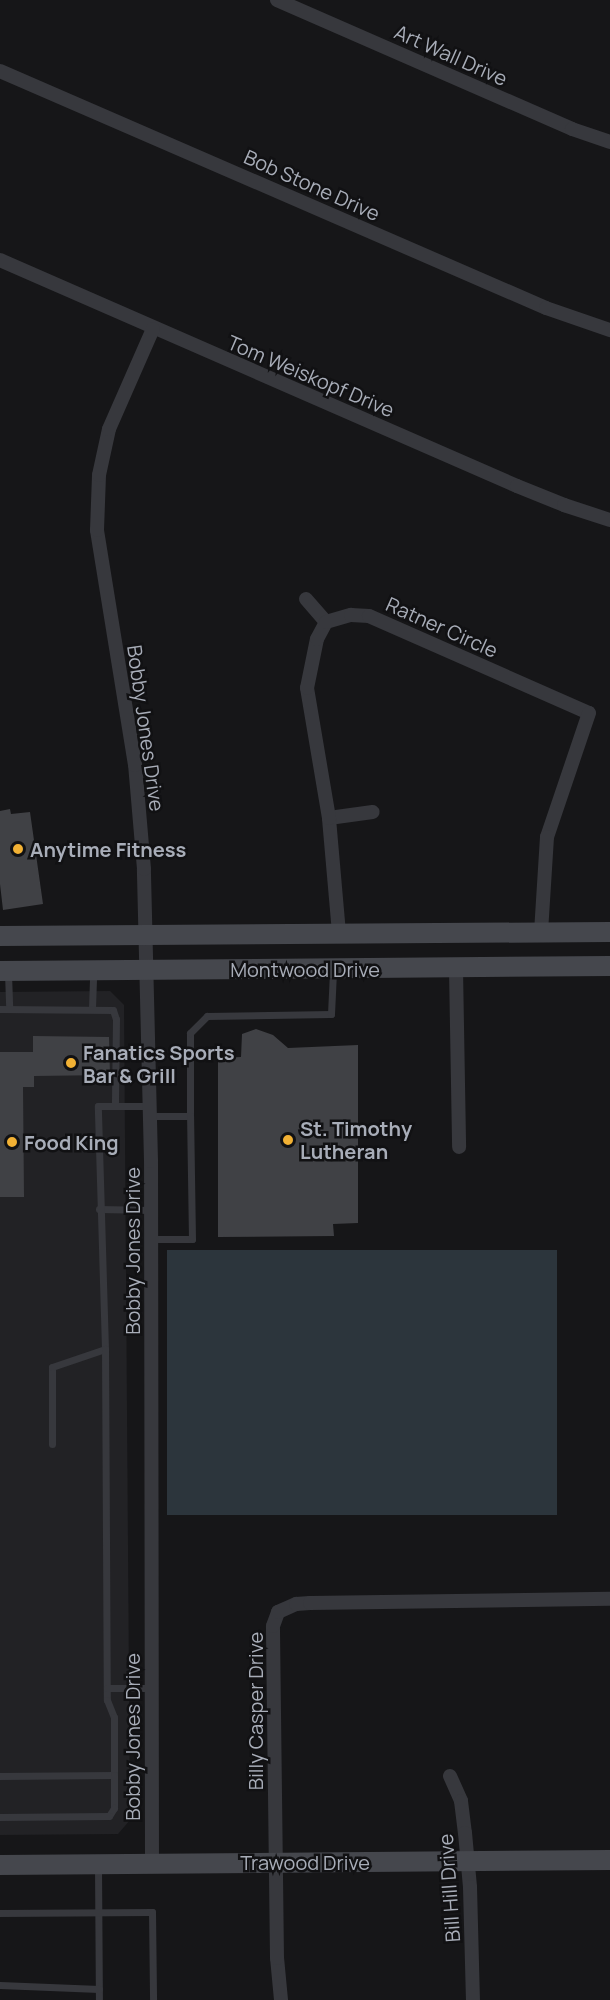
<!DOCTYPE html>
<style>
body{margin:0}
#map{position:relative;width:610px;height:2000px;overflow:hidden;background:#161618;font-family:Manrope,sans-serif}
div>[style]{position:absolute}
.built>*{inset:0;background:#222225}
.water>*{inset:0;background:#2c353c;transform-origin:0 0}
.building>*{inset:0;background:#404145}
.lane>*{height:7px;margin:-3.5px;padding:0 3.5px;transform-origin:3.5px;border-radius:3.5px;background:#37383d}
.street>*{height:14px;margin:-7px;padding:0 7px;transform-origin:7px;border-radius:7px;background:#37383d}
.secondary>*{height:20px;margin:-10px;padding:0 10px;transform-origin:10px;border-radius:10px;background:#45474d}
.dots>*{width:16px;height:16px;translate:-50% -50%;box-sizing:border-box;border:3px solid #111113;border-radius:50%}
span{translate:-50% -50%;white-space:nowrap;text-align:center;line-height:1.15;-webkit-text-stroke:5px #111113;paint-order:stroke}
.street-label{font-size:20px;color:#a8adb8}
.poi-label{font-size:20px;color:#a8adb8;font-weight:700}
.left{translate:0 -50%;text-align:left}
</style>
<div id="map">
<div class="built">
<i style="clip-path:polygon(110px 991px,124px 1005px,130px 1820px,118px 1834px,0 1835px,0 992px)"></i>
</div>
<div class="water">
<i style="left:557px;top:1250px;width:265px;height:390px;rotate:90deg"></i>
</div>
<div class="building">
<i style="clip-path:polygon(10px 809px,11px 814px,30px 812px,43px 904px,3px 910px,0 884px,0 811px)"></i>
<i style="clip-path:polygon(256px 1029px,273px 1035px,288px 1048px,358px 1045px,358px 1223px,333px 1224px,334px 1236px,218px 1237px,218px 1058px,241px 1057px,242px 1034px)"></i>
<i style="clip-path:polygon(33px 1036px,109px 1037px,110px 1075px,34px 1076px,34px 1087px,23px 1087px,24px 1197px,0 1197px,0 1052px,33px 1052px)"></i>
</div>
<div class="lane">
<i style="left:8px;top:973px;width:35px;rotate:88deg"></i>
<i style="left:92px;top:1008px;width:36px;rotate:-88deg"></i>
<i style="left:0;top:1009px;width:113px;rotate:0.5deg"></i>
<i style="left:113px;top:1010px;width:9px;rotate:72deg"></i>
<i style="left:116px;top:1019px;width:87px;rotate:90.7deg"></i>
<i style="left:150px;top:1116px;width:40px"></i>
<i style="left:190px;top:1116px;width:83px;rotate:-90deg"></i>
<i style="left:190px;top:1033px;width:24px;rotate:-45deg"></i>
<i style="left:207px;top:1016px;width:124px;rotate:-0.9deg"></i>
<i style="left:331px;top:1014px;width:43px;rotate:-87.3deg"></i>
<i style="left:99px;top:1209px;width:52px;rotate:1.1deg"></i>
<i style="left:151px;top:1239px;width:41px"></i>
<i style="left:192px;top:1239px;width:123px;rotate:-90.9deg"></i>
<i style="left:105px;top:1349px;width:243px;rotate:-91.7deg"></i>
<i style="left:98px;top:1106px;width:52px"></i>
<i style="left:52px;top:1444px;width:77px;rotate:-90deg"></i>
<i style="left:52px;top:1367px;width:56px;rotate:-18.8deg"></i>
<i style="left:105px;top:1349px;width:351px;rotate:89.7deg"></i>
<i style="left:107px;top:1700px;width:18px;rotate:68deg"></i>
<i style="left:114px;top:1717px;width:58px;rotate:90deg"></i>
<i style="left:107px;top:1688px;width:45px"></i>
<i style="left:0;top:1776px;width:114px;rotate:-0.5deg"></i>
<i style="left:114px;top:1775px;width:33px;rotate:90deg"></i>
<i style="left:114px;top:1808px;width:9px;rotate:122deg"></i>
<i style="left:109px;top:1816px;width:109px;rotate:179.5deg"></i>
<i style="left:98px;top:1867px;width:133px;rotate:89.6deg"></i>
<i style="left:0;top:1913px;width:152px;rotate:-0.4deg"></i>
<i style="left:152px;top:1912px;width:88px;rotate:89.3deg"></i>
<i style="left:0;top:1985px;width:99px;rotate:2.3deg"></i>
</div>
<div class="street">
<i style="left:277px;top:0;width:322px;rotate:23.6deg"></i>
<i style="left:572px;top:129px;width:40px;rotate:18.9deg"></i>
<i style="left:0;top:71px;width:595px;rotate:23.46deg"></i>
<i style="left:546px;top:308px;width:68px;rotate:19deg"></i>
<i style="left:0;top:260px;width:564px;rotate:23.61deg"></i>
<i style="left:517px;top:486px;width:51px;rotate:22deg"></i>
<i style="left:564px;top:505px;width:48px;rotate:18.1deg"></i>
<i style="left:306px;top:599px;width:30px;rotate:49deg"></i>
<i style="left:329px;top:818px;width:44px;rotate:-7.8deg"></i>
<i style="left:339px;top:933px;width:115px;rotate:-95deg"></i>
<i style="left:329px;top:818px;width:132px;rotate:-99.6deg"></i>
<i style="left:307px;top:688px;width:50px;rotate:-78.5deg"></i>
<i style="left:317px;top:639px;width:19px;rotate:-62deg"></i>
<i style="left:326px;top:622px;width:26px;rotate:-16deg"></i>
<i style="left:351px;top:615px;width:18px;rotate:3deg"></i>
<i style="left:369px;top:616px;width:240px;rotate:23.8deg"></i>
<i style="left:589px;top:713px;width:131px;rotate:108.7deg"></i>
<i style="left:547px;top:837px;width:95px;rotate:93.6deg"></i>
<i style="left:456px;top:969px;width:178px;rotate:89deg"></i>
<i style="left:450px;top:1776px;width:27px;rotate:66deg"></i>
<i style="left:461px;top:1801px;width:32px;rotate:83deg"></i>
<i style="left:465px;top:1833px;width:54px;rotate:84.7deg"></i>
<i style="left:470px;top:1887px;width:113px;rotate:88.5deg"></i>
<i style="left:152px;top:1864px;width:703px;rotate:-90.08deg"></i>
<i style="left:151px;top:1161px;width:292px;rotate:-91.4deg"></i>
<i style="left:144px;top:869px;width:104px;rotate:-94.9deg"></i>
<i style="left:135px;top:765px;width:238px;rotate:-99.2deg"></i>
<i style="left:97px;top:530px;width:55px;rotate:-87.9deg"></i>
<i style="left:99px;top:475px;width:47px;rotate:-77.7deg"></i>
<i style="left:109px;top:429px;width:109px;rotate:-66.3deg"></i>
<i style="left:281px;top:2000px;width:42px;rotate:-95.4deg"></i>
<i style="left:277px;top:1958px;width:332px;rotate:-90.7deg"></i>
<i style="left:273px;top:1626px;width:15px;rotate:-70deg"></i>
<i style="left:278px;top:1612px;width:20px;rotate:-24deg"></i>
<i style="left:296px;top:1604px;width:14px;rotate:-4deg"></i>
<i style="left:310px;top:1603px;width:300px;rotate:-0.8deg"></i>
</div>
<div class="secondary">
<i style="left:0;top:936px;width:610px;rotate:-0.38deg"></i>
<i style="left:0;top:971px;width:610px;rotate:-0.47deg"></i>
<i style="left:0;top:1865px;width:610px;rotate:-0.47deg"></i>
</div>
<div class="dots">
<i style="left:18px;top:849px;background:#f2b134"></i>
<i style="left:71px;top:1063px;background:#f2b134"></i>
<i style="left:288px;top:1140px;background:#f2b134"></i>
<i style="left:12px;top:1142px;background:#f2b134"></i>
</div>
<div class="street-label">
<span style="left:451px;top:55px;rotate:24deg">Art Wall Drive</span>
<span style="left:312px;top:185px;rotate:24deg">Bob Stone Drive</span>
<span style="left:311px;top:376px;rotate:23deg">Tom Weiskopf Drive</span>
<span style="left:442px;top:627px;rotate:24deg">Ratner Circle</span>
<span style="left:146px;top:728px;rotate:82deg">Bobby Jones Drive</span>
<span style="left:305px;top:969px">Montwood Drive</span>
<span style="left:132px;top:1251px;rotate:-90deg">Bobby Jones Drive</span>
<span style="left:255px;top:1711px;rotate:-90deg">Billy Casper Drive</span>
<span style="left:132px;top:1737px;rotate:-90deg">Bobby Jones Drive</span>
<span style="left:305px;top:1862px">Trawood Drive</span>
<span style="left:449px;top:1888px;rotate:-94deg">Bill Hill Drive</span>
</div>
<div class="poi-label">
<span class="left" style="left:30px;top:849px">Anytime Fitness</span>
<span class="left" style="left:83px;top:1064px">Fanatics Sports<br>Bar &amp; Grill</span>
<span class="left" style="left:300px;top:1140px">St. Timothy<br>Lutheran</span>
<span class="left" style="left:24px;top:1142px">Food King</span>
</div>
</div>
